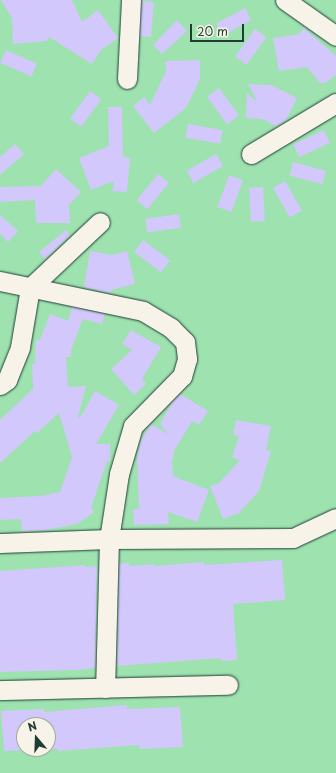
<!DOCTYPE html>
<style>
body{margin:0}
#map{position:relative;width:336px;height:773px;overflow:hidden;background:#ece6ee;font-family:"Playpen Sans",sans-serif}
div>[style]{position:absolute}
.green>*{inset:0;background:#9de2af}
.building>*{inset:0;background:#d2c8fb;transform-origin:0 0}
.roads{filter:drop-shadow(0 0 1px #1f3d34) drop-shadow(0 0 1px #1f3d34)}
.minor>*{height:19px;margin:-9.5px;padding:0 9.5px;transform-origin:9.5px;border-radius:9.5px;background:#f7f3e8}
span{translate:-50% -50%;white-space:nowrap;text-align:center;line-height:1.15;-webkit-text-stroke:4px #f7f3e8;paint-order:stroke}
.north{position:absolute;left:16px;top:717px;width:40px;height:40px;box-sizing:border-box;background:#f7f3e8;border:1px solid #a1aaa0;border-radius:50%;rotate:341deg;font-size:11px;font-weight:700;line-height:16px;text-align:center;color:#1f3d34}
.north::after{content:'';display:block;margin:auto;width:14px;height:18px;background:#1f3d34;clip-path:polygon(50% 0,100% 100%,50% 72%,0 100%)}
.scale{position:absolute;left:190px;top:24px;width:54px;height:18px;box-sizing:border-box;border:2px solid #1f3d34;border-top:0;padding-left:5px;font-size:12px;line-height:14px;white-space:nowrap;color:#1f3d34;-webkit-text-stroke:3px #f7f3e8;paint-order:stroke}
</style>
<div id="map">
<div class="green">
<i style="clip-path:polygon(evenodd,0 0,336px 0,336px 773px,0 773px,0 0,24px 725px,48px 725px,48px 749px,24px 749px,24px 725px)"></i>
</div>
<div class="building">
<i style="clip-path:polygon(1px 0,72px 0,82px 22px,98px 10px,118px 38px,101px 50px,92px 64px,49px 37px,47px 41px,13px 44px,12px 18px)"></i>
<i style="left:142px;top:1px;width:12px;height:35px;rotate:5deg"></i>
<i style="clip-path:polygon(245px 8px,251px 20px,226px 34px,220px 34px,217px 29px,217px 23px)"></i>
<i style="clip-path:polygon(177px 20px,187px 31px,162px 54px,153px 45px)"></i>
<i style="clip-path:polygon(304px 28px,336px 56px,336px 75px,325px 83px,320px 83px,307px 67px,279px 71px,273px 38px,299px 34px)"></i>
<i style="left:255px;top:29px;width:14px;height:34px;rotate:36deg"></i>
<i style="left:6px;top:50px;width:34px;height:14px;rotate:24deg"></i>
<i style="clip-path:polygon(200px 60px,200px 79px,186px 108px,154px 133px,133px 106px,144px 97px,150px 105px,166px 71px,165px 61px)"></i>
<i style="clip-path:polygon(248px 84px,271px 85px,297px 98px,286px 120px,276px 126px,262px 119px,246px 118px,247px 93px,255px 100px,256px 99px)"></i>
<i style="left:219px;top:88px;width:34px;height:15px;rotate:54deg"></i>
<i style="left:90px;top:91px;width:14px;height:34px;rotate:36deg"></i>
<i style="clip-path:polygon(108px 107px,122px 107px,123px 157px,130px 158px,127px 192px,112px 191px,114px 181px,91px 190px,79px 158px,109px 146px)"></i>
<i style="left:188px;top:124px;width:35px;height:14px;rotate:10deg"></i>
<i style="left:324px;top:130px;width:14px;height:34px;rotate:65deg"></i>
<i style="clip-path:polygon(15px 144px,24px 154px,0 175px,0 157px)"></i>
<i style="left:216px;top:154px;width:14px;height:34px;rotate:60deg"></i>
<i style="left:293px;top:162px;width:34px;height:14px;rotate:15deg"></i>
<i style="clip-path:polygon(56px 169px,81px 192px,69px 205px,70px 223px,36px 223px,35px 200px,0 202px,0 187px,41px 186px)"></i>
<i style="left:158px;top:174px;width:14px;height:34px;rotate:39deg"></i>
<i style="left:229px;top:175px;width:15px;height:34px;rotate:20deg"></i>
<i style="left:285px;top:181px;width:34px;height:14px;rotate:60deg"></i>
<i style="left:263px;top:187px;width:34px;height:14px;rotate:87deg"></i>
<i style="left:179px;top:214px;width:14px;height:34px;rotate:82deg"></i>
<i style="clip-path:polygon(0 215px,18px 231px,8px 242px,0 234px)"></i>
<i style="clip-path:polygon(66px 230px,70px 235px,45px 259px,39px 252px)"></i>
<i style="left:143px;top:240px;width:34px;height:15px;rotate:37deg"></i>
<i style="clip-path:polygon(90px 251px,111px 255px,127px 251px,135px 284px,111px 290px,111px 293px,84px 287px)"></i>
<i style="clip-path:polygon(72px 307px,105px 314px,102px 324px,83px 319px,71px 350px,71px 357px,66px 357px,68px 387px,86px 386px,78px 417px,80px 418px,95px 391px,119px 405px,96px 444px,110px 444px,110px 461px,107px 461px,91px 508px,94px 512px,77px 524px,45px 530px,22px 531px,21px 519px,0 520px,0 498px,40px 496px,60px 492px,72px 457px,59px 413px,37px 433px,35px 431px,0 463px,0 420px,33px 389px,32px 364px,35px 364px,36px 340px,40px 340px,50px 314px,68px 321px)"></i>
<i style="clip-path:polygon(131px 330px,161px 347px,142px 379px,146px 384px,134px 395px,111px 369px,132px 350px,122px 344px)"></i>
<i style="clip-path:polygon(180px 394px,208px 411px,199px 425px,192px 421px,174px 451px,172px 462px,173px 476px,209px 490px,197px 522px,168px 512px,169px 524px,134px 525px,133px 509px,139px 509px,137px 458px,141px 440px,151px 424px,168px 434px,160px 424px,173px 401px)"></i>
<i style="clip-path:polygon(236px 420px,271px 426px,266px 450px,271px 451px,259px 491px,239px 513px,223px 519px,210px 486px,219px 483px,240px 460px,232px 457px,239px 436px,233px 435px)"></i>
<i style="clip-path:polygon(282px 560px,285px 600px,233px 604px,237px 660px,221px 661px,220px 658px,117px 666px,119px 564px,129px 563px,129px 566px,154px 564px,154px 566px,204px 562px,204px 565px)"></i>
<i style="clip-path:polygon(85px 565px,85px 567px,97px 566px,95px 668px,75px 670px,0 672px,0 571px)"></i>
<i style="clip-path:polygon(evenodd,127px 705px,127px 709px,180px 707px,183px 747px,140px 749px,139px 745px,58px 751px,58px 749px,4px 751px,1px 711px,44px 709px,44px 712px,127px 705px,24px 725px,48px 725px,48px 749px,24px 749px,24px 725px)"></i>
</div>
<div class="roads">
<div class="minor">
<i style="left:285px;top:0;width:62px;rotate:35.2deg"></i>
<i style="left:127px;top:79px;width:79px;rotate:-87.1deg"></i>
<i style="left:251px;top:154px;width:99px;rotate:-31deg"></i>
<i style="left:0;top:281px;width:146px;rotate:11.8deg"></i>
<i style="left:143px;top:311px;width:33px;rotate:31deg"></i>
<i style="left:171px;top:328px;width:20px;rotate:45deg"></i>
<i style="left:185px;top:342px;width:17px;rotate:83deg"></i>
<i style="left:187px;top:359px;width:18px;rotate:106deg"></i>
<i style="left:182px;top:376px;width:70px;rotate:134.4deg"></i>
<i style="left:133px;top:426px;width:50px;rotate:106.3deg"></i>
<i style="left:119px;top:474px;width:66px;rotate:98.7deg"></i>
<i style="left:109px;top:539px;width:184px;rotate:-0.3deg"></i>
<i style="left:293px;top:538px;width:47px;rotate:-24.9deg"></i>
<i style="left:0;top:385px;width:9px;rotate:-36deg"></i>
<i style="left:7px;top:380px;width:35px;rotate:-68deg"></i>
<i style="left:20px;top:347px;width:60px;rotate:-80.4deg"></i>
<i style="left:30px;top:288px;width:96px;rotate:-43.3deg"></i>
<i style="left:0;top:543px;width:109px;rotate:-2.1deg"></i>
<i style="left:109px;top:539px;width:149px;rotate:91.5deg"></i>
<i style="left:0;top:690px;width:228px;rotate:-1.3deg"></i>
</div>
</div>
<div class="north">N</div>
<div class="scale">20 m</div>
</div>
